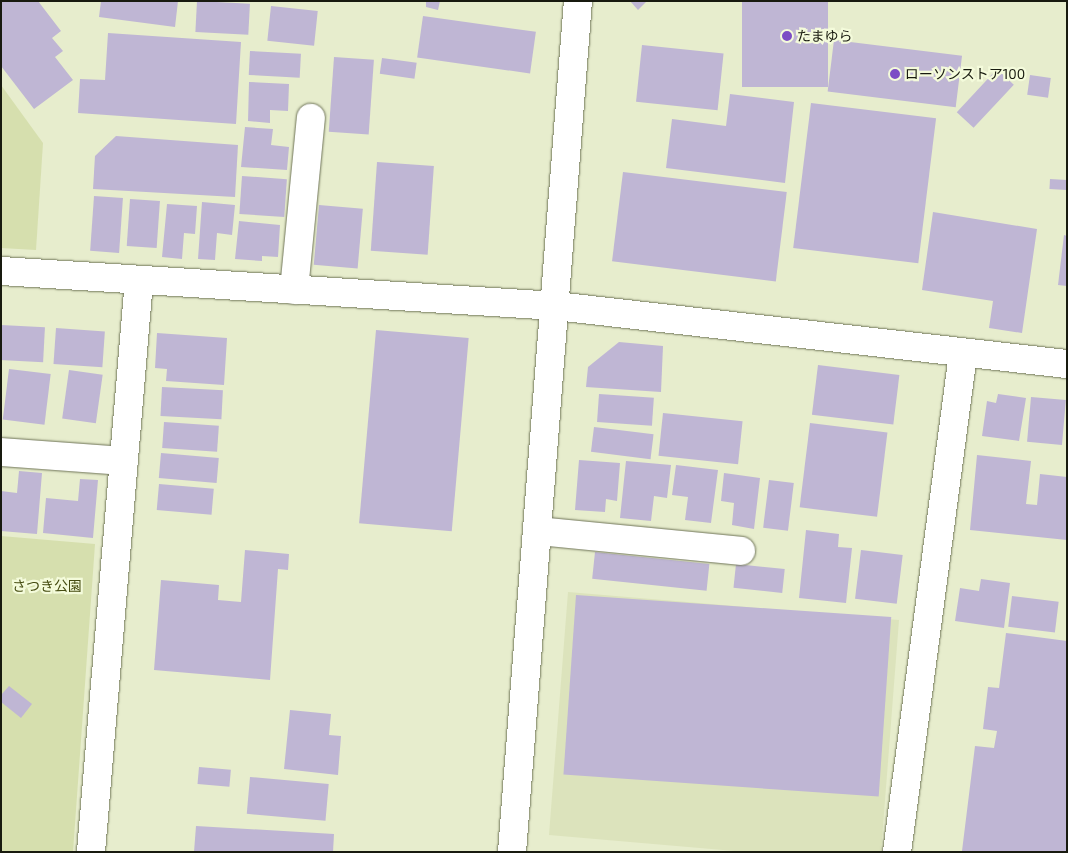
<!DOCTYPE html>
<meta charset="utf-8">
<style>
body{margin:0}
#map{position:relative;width:1068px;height:853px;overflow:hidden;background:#e7edcd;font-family:"Exo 2","Noto Sans JP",sans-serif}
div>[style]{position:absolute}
.built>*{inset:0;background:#dce3bc}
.green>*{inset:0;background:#d6dfae}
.building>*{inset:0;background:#bfb6d4;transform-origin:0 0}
.roads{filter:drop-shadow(0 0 1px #6f7458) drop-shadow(0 0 1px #6f7458)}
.minor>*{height:28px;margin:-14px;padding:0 14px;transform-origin:14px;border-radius:14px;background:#fff}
.dots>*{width:14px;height:14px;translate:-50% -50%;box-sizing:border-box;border:2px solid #f4fbdb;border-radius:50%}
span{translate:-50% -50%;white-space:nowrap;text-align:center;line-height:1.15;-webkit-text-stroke:4.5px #f4fbdb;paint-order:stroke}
.poi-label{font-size:14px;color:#181a0f}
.left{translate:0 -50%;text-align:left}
.park-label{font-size:14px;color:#454c11}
.frame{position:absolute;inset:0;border:2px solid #181a0f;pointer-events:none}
</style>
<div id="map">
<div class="built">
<i style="clip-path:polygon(568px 592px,899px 620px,881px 852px,746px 852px,549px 835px)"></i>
</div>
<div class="green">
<i style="clip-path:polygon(1px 85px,43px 143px,36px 250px,1px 248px)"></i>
<i style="clip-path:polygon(1px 536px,95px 544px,73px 852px,1px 852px)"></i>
</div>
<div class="building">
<i style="clip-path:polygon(1px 1px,38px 1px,61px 31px,52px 38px,63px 51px,55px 57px,73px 80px,34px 109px,1px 66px)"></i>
<i style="clip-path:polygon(101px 1px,178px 1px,175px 27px,99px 17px)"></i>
<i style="left:197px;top:1px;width:53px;height:31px;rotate:3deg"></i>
<i style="clip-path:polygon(426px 1px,440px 1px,438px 10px,426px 7px)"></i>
<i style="clip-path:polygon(630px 1px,647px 1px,638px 10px)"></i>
<i style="left:742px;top:1px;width:86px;height:86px"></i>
<i style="left:271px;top:6px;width:47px;height:35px;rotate:6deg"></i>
<i style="left:423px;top:16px;width:114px;height:42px;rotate:8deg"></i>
<i style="clip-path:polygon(108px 33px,241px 42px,236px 124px,78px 113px,80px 79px,105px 80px)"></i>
<i style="left:834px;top:40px;width:129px;height:52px;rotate:7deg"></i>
<i style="left:642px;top:45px;width:82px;height:57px;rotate:6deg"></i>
<i style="left:250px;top:51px;width:51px;height:24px;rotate:3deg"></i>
<i style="left:334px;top:57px;width:40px;height:75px;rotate:4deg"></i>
<i style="left:382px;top:58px;width:35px;height:16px;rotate:8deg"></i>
<i style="left:997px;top:69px;width:23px;height:59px;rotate:43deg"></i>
<i style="left:1030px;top:75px;width:21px;height:20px;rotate:8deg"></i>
<i style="clip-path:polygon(249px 82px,289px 84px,288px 111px,270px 110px,270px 123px,248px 121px)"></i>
<i style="clip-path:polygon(730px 94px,794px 102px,785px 183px,666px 168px,672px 119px,726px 126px)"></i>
<i style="left:811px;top:103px;width:126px;height:146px;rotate:7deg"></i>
<i style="clip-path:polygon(245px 127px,273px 129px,271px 145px,289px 147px,287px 170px,241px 167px)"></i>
<i style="clip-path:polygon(116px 136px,238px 145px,235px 197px,93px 189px,95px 156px)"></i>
<i style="left:377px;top:162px;width:57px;height:89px;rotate:4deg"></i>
<i style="left:623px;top:172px;width:165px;height:90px;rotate:7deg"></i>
<i style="left:242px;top:176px;width:45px;height:38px;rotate:4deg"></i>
<i style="left:1050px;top:179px;width:17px;height:10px;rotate:3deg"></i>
<i style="left:94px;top:196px;width:29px;height:55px;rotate:4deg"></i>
<i style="left:130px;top:199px;width:30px;height:47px;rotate:4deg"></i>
<i style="clip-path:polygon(202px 202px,235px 205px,232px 235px,217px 233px,215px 260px,198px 259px)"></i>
<i style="clip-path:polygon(167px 204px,197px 206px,195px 234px,184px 233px,182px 259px,162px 257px)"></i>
<i style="left:319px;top:205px;width:44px;height:60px;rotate:5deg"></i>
<i style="clip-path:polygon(933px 212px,1037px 229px,1022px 333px,989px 328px,993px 301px,922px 290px)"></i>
<i style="clip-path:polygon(239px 221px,280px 225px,278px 257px,262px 256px,262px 261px,235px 259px)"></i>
<i style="clip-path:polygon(1064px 235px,1067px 236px,1067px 286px,1058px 285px)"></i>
<i style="left:1px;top:325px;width:44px;height:35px;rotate:3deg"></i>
<i style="left:56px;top:328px;width:49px;height:36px;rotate:4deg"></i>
<i style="left:376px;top:330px;width:93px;height:194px;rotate:5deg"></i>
<i style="clip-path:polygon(157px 333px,227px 338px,224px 385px,166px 381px,167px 369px,155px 368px)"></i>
<i style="clip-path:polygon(619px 342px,663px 346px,661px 392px,586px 387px,588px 367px)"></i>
<i style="left:818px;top:365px;width:82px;height:50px;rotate:7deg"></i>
<i style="left:9px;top:369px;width:42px;height:51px;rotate:7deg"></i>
<i style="left:69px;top:370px;width:34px;height:49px;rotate:8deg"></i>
<i style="left:162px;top:387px;width:61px;height:29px;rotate:3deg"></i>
<i style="left:599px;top:394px;width:55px;height:28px;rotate:4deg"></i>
<i style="clip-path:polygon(998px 394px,1026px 398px,1019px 441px,982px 436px,987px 401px,996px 403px)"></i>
<i style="left:1031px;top:397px;width:35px;height:45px;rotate:5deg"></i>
<i style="left:663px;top:413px;width:80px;height:43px;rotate:6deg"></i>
<i style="left:164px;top:422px;width:55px;height:26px;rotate:4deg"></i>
<i style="left:810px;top:423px;width:78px;height:85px;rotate:7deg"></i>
<i style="left:594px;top:427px;width:60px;height:25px;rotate:7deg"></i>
<i style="left:161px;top:453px;width:58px;height:25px;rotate:5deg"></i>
<i style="clip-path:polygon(977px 455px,1031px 461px,1026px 504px,1037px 505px,1040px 474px,1067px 477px,1067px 540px,970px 530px)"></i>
<i style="clip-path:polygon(579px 460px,620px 463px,617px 501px,606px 499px,605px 512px,575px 510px)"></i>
<i style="clip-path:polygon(626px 461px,671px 465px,667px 498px,654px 496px,651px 521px,620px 518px)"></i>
<i style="clip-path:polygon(676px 465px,718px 470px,711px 523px,685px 520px,688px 497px,672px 495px)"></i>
<i style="clip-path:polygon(19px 471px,42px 473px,37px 534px,1px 531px,1px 491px,17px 493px)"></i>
<i style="clip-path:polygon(724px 473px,760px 478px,754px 529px,732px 525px,734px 503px,721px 501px)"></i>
<i style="clip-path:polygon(80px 479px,98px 480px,93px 538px,43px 533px,46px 498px,78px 501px)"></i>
<i style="left:769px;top:480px;width:25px;height:48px;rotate:7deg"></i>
<i style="left:159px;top:484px;width:55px;height:26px;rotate:5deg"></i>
<i style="clip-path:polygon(806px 530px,839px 534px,838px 547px,852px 548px,846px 603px,799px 598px)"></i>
<i style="clip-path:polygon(245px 550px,289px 554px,288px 570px,278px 569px,270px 680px,154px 670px,161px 580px,219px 585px,218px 600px,241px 602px)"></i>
<i style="left:861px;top:550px;width:42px;height:49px;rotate:7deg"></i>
<i style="left:595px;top:552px;width:115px;height:27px;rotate:6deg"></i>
<i style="left:736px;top:564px;width:49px;height:24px;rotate:6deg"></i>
<i style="clip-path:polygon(981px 579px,1010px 583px,1004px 628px,955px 621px,960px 588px,979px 591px)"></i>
<i style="left:576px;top:595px;width:316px;height:180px;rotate:4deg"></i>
<i style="left:1012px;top:596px;width:47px;height:31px;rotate:7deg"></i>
<i style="clip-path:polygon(1006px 633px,1067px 641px,1067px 852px,962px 851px,975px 746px,994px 748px,997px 731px,983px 729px,988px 687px,999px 688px)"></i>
<i style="clip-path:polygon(9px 686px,32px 704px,21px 718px,1px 702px,1px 695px)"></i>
<i style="clip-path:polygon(290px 710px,331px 714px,329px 735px,341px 736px,338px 775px,284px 769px)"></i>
<i style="left:199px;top:767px;width:32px;height:17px;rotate:5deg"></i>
<i style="left:250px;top:777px;width:79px;height:37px;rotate:5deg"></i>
<i style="clip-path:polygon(196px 826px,334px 834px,333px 852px,194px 852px)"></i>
</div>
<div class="roads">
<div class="minor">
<i style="left:1px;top:271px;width:556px;rotate:3.61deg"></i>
<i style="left:556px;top:306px;width:514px;rotate:6.48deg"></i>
<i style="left:294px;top:290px;width:173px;rotate:-84.4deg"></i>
<i style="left:1px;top:452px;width:123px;rotate:4.2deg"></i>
<i style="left:538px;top:531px;width:204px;rotate:5.6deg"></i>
<i style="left:91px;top:852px;width:574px;rotate:-85.2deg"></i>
<i style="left:512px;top:852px;width:854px;rotate:-85.57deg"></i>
<i style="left:897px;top:852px;width:502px;rotate:-82.45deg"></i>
</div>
</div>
<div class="dots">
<i style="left:787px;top:36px;background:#7c4dc5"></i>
<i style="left:895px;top:74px;background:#7c4dc5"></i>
</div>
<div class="poi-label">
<span class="left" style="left:797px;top:36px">たまゆら</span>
<span class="left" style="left:905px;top:74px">ローソンストア100</span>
</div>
<div class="park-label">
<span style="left:47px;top:586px">さつき公園</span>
</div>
<div class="frame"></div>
</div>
